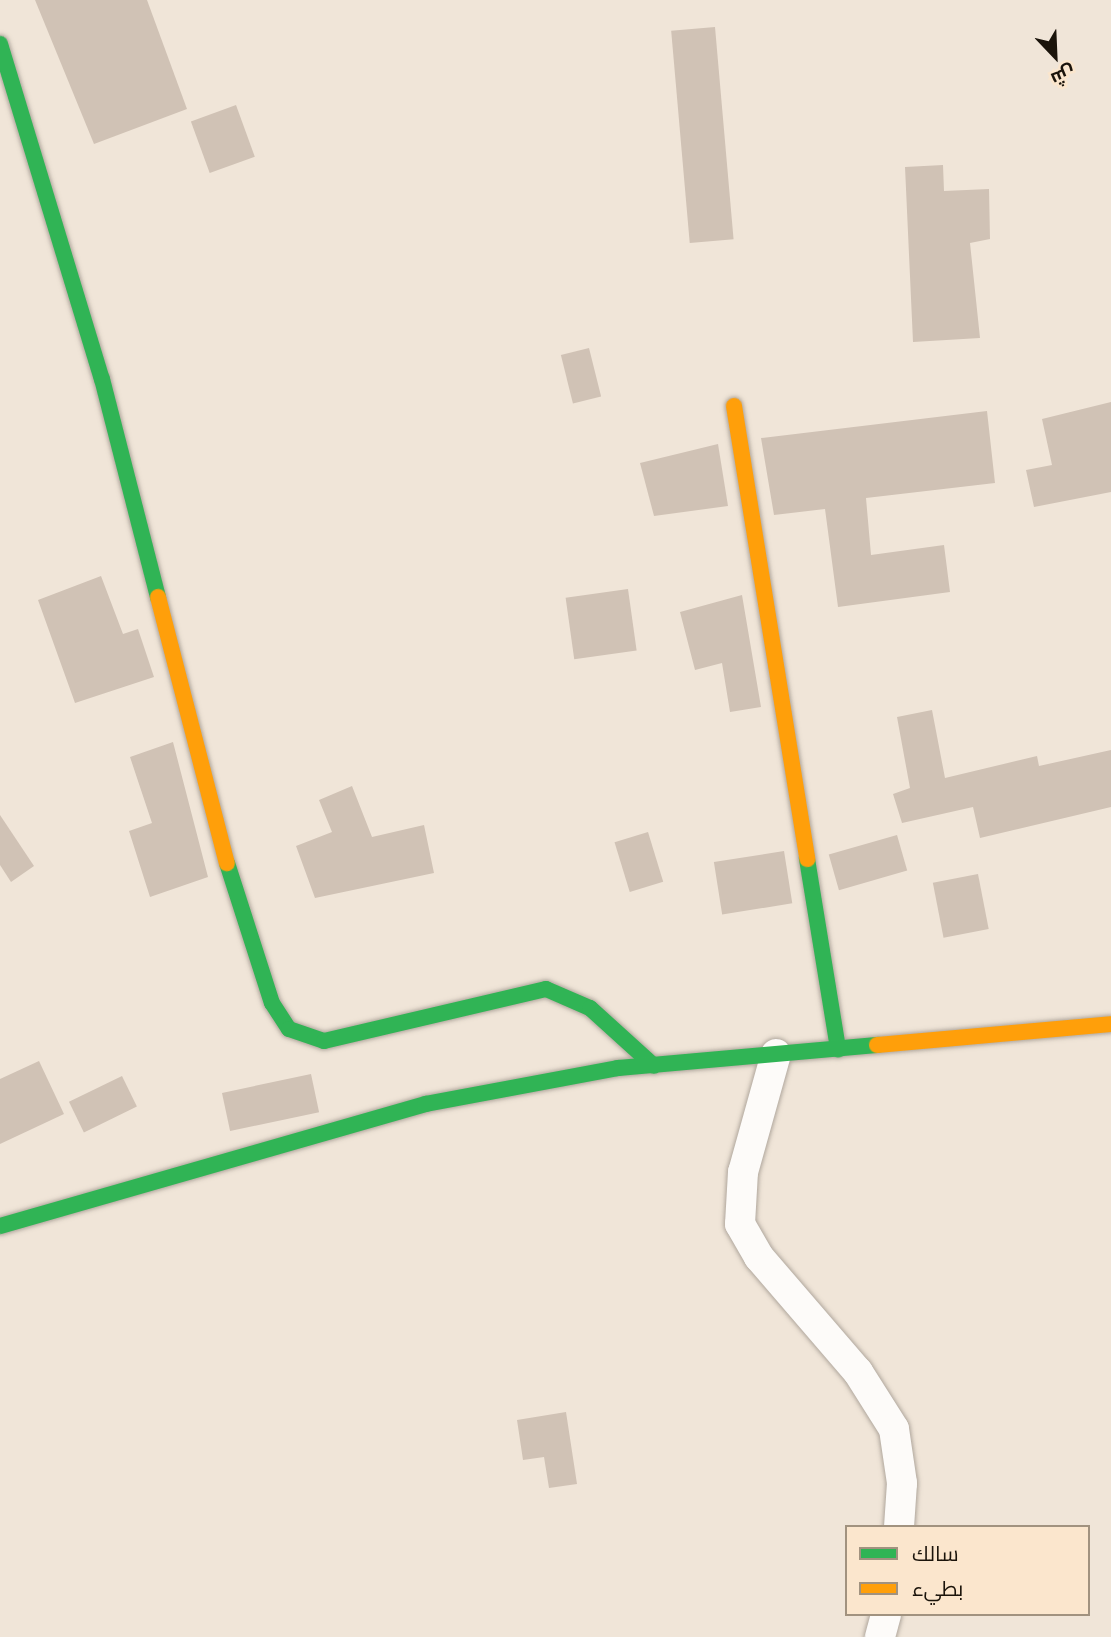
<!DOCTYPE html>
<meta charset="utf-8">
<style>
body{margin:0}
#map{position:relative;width:1111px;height:1637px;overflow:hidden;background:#f0e5d8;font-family:Roboto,Cairo,sans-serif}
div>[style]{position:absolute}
.building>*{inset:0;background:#d0c2b5;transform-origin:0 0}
.roads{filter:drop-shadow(0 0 2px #b0a79d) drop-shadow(0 0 2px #b0a79d)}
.street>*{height:30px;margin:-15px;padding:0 15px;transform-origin:15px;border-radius:15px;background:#fdfbf9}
.fast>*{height:16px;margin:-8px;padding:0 8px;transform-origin:8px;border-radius:8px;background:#30b455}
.slow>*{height:16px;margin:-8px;padding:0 8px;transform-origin:8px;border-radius:8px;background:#ff9f0a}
span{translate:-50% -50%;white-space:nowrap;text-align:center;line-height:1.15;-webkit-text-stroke:6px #fbe6cd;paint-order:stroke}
.legend{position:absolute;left:845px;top:1525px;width:245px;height:91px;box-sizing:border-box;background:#fbe6cd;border:2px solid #a1927f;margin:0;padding:9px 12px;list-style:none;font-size:21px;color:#1b140b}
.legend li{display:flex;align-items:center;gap:14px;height:35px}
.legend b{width:35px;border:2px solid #a1927f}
.north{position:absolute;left:1020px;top:21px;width:70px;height:70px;-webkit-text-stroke:5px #fbe6cd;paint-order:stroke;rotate:157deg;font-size:19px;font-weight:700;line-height:28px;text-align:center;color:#1b140b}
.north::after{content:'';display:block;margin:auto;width:24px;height:32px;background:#1b140b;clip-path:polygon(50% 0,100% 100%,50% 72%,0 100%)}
</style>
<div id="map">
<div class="building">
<i style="clip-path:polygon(35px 0,147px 0,187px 109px,94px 144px)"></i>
<i style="left:715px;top:27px;width:213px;height:44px;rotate:85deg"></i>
<i style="left:236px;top:105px;width:55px;height:48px;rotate:70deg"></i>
<i style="clip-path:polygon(943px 165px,944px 191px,989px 189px,990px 239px,970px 243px,980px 338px,913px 342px,905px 167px)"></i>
<i style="left:589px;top:348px;width:50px;height:29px;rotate:76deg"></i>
<i style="clip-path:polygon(1111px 402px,1111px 492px,1034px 507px,1026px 470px,1052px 465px,1042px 419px)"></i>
<i style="clip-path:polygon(987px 411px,995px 483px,866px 498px,871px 555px,944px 545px,950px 592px,838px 607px,825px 509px,774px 515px,761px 438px)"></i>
<i style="clip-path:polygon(718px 444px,728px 506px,654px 516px,640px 463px)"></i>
<i style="clip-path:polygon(101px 576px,123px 634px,138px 629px,154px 677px,75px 703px,38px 600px)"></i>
<i style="left:628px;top:589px;width:62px;height:63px;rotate:82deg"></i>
<i style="clip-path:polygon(742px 595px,761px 707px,730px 712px,722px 663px,695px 670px,680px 612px)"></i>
<i style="clip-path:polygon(932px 710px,945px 778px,1037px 756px,1039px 766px,1111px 750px,1111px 807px,980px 838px,973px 807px,902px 823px,893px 794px,910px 788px,897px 717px)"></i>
<i style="clip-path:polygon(173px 742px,208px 877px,150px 897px,129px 831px,152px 823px,130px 757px)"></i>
<i style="clip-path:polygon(352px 786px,372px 837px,424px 825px,434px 873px,315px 898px,296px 846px,332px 832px,319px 800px)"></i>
<i style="clip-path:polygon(0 815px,34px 866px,11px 882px,0 865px)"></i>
<i style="left:648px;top:832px;width:52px;height:35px;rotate:73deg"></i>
<i style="left:897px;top:835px;width:37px;height:71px;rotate:74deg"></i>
<i style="left:784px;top:851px;width:53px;height:71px;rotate:81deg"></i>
<i style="left:978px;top:874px;width:56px;height:46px;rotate:79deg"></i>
<i style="clip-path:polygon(39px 1061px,64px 1114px,0 1144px,0 1079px)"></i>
<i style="left:311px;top:1074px;width:39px;height:91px;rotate:78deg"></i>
<i style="left:122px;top:1076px;width:34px;height:59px;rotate:64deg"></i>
<i style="clip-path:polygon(566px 1412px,577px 1484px,549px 1488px,544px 1457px,523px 1460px,517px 1420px)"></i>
</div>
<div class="roads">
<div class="street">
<i style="left:776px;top:1054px;width:123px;rotate:105.6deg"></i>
<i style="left:743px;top:1172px;width:52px;rotate:93.3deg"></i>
<i style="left:740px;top:1224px;width:38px;rotate:60deg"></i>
<i style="left:759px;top:1257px;width:152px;rotate:49.3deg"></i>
<i style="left:858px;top:1372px;width:67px;rotate:57.7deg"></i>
<i style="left:894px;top:1429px;width:55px;rotate:81.6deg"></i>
<i style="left:902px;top:1483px;width:44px;rotate:93.9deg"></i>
<i style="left:880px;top:1637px;width:24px;rotate:-75deg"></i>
</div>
<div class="fast">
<i style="left:0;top:44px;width:350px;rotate:73.1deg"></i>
<i style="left:102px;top:379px;width:225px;rotate:75.6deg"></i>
<i style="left:807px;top:859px;width:193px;rotate:80.7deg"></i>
<i style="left:227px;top:863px;width:147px;rotate:72.2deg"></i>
<i style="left:272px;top:1003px;width:31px;rotate:57deg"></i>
<i style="left:289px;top:1029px;width:37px;rotate:19deg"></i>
<i style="left:324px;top:1041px;width:228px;rotate:-13.2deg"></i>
<i style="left:546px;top:989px;width:48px;rotate:23.4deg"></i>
<i style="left:590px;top:1008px;width:86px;rotate:42.2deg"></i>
<i style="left:0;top:1226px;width:443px;rotate:-16deg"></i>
<i style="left:426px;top:1104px;width:195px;rotate:-10.6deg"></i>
<i style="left:618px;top:1068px;width:260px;rotate:-5.1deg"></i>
</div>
<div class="slow">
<i style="left:734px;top:406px;width:459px;rotate:80.8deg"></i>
<i style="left:158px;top:597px;width:275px;rotate:75.5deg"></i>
<i style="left:877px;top:1045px;width:235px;rotate:-5.1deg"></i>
</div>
</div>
<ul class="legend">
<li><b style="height:9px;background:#30b455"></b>سالك</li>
<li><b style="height:9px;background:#ff9f0a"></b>بطيء</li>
</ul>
<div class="north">ش</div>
</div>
